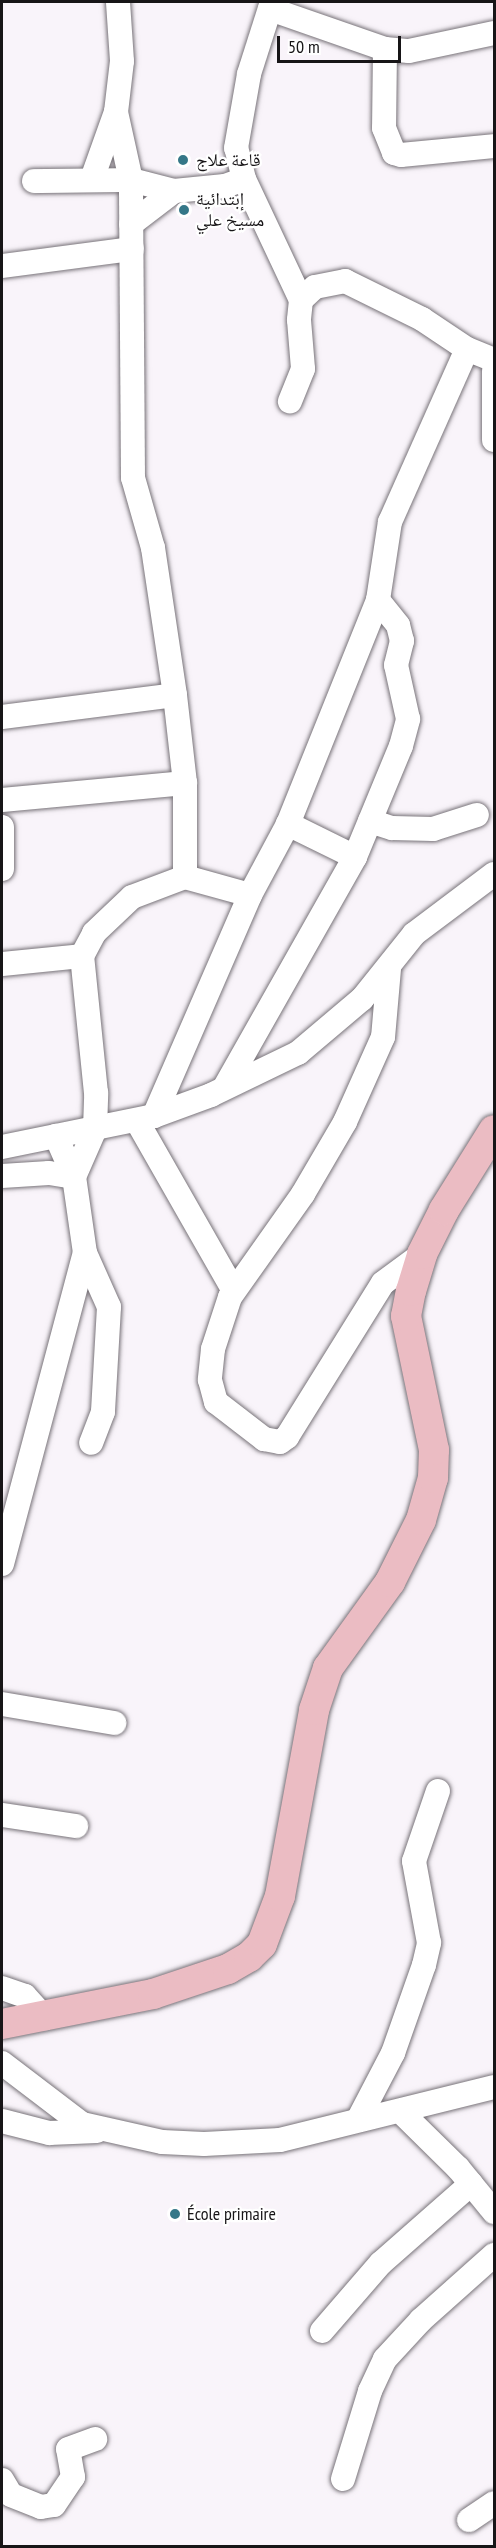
<!DOCTYPE html>
<meta charset="utf-8">
<style>
body{margin:0}
#map{position:relative;width:496px;height:2548px;overflow:hidden;background:#f9f4fa;font-family:"PT Sans Narrow","Noto Naskh Arabic",sans-serif}
div>[style]{position:absolute}
.roads{filter:drop-shadow(0 0 2px #787379) drop-shadow(0 0 2px #787379)}
.minor>*{height:24px;margin:-12px;padding:0 12px;transform-origin:12px;border-radius:12px;background:#fff}
.major>*{height:30px;margin:-15px;padding:0 15px;transform-origin:15px;border-radius:15px;background:#ebbcc3}
.dots>*{width:16px;height:16px;translate:-50% -50%;box-sizing:border-box;border:3px solid #fff;border-radius:50%}
span{translate:-50% -50%;white-space:nowrap;text-align:center;line-height:1.15;-webkit-text-stroke:4.5px #fff;paint-order:stroke}
.poi-label{font-size:18px;color:#171517}
.left{translate:0 -50%;text-align:left}
.frame{position:absolute;inset:0;border:3px solid #171517;pointer-events:none}
.scale{position:absolute;left:277px;top:36px;width:124px;height:27px;box-sizing:border-box;border:3px solid #171517;border-top:0;padding-left:8px;font-size:18px;line-height:21px;white-space:nowrap;color:#171517;-webkit-text-stroke:4px #fff;paint-order:stroke}
</style>
<div id="map">
<div class="roads">
<div class="minor">
<i style="left:270px;top:9px;width:122px;rotate:19.2deg"></i>
<i style="left:385px;top:49px;width:24px;rotate:5deg"></i>
<i style="left:409px;top:51px;width:87px;rotate:-12deg"></i>
<i style="left:385px;top:49px;width:79px;rotate:90.7deg"></i>
<i style="left:384px;top:128px;width:27px;rotate:68deg"></i>
<i style="left:394px;top:153px;width:7px;rotate:16deg"></i>
<i style="left:401px;top:155px;width:93px;rotate:-5.5deg"></i>
<i style="left:116px;top:112px;width:70px;rotate:77.6deg"></i>
<i style="left:131px;top:180px;width:44px;rotate:14.3deg"></i>
<i style="left:174px;top:191px;width:51px;rotate:-5.6deg"></i>
<i style="left:225px;top:186px;width:20px;rotate:-20deg"></i>
<i style="left:244px;top:179px;width:32px;rotate:-104deg"></i>
<i style="left:236px;top:148px;width:75px;rotate:-80deg"></i>
<i style="left:249px;top:74px;width:76px;rotate:-72.3deg"></i>
<i style="left:92px;top:179px;width:71px;rotate:-70.3deg"></i>
<i style="left:116px;top:112px;width:51px;rotate:-83.3deg"></i>
<i style="left:122px;top:61px;width:59px;rotate:-93.9deg"></i>
<i style="left:244px;top:179px;width:134px;rotate:64.8deg"></i>
<i style="left:301px;top:300px;width:20px;rotate:96deg"></i>
<i style="left:299px;top:320px;width:49px;rotate:85.3deg"></i>
<i style="left:303px;top:369px;width:35px;rotate:112deg"></i>
<i style="left:131px;top:224px;width:54px;rotate:-37.5deg"></i>
<i style="left:2px;top:266px;width:131px;rotate:-7.5deg"></i>
<i style="left:301px;top:300px;width:19px;rotate:-43deg"></i>
<i style="left:315px;top:287px;width:31px;rotate:-11deg"></i>
<i style="left:345px;top:281px;width:86px;rotate:26.3deg"></i>
<i style="left:422px;top:319px;width:54px;rotate:33.7deg"></i>
<i style="left:467px;top:349px;width:29px;rotate:22deg"></i>
<i style="left:494px;top:371px;width:69px;rotate:90deg"></i>
<i style="left:2px;top:717px;width:174px;rotate:-7.2deg"></i>
<i style="left:2px;top:800px;width:184px;rotate:-5.3deg"></i>
<i style="left:370px;top:821px;width:23px;rotate:18deg"></i>
<i style="left:392px;top:828px;width:41px;rotate:1.4deg"></i>
<i style="left:433px;top:829px;width:46px;rotate:-17.7deg"></i>
<i style="left:2px;top:827px;width:42px;rotate:90deg"></i>
<i style="left:355px;top:857px;width:120px;rotate:-67.5deg"></i>
<i style="left:401px;top:746px;width:28px;rotate:-75deg"></i>
<i style="left:408px;top:719px;width:55px;rotate:-102.5deg"></i>
<i style="left:396px;top:665px;width:25px;rotate:-76deg"></i>
<i style="left:402px;top:641px;width:16px;rotate:-104deg"></i>
<i style="left:398px;top:625px;width:32px;rotate:-129deg"></i>
<i style="left:250px;top:895px;width:81px;rotate:-61.8deg"></i>
<i style="left:288px;top:824px;width:241px;rotate:-68.1deg"></i>
<i style="left:378px;top:600px;width:79px;rotate:-81.3deg"></i>
<i style="left:390px;top:522px;width:189px;rotate:-66deg"></i>
<i style="left:2px;top:964px;width:80px;rotate:-5.7deg"></i>
<i style="left:389px;top:969px;width:68px;rotate:95deg"></i>
<i style="left:383px;top:1037px;width:93px;rotate:114.1deg"></i>
<i style="left:345px;top:1122px;width:83px;rotate:120.3deg"></i>
<i style="left:303px;top:1194px;width:126px;rotate:125.3deg"></i>
<i style="left:230px;top:1297px;width:55px;rotate:108.1deg"></i>
<i style="left:213px;top:1349px;width:31px;rotate:96deg"></i>
<i style="left:210px;top:1380px;width:23px;rotate:75deg"></i>
<i style="left:216px;top:1402px;width:61px;rotate:37.6deg"></i>
<i style="left:264px;top:1439px;width:16px;rotate:11deg"></i>
<i style="left:280px;top:1442px;width:9px;rotate:-36deg"></i>
<i style="left:287px;top:1437px;width:181px;rotate:-58.1deg"></i>
<i style="left:383px;top:1283px;width:49px;rotate:-36.6deg"></i>
<i style="left:226px;top:1085px;width:262px;rotate:-60.5deg"></i>
<i style="left:355px;top:857px;width:75px;rotate:-153.8deg"></i>
<i style="left:154px;top:1116px;width:241px;rotate:-66.5deg"></i>
<i style="left:250px;top:895px;width:67px;rotate:-164.5deg"></i>
<i style="left:137px;top:1121px;width:193px;rotate:60.3deg"></i>
<i style="left:2px;top:1147px;width:155px;rotate:-11.5deg"></i>
<i style="left:154px;top:1116px;width:61px;rotate:-20.2deg"></i>
<i style="left:211px;top:1095px;width:97px;rotate:-25.8deg"></i>
<i style="left:298px;top:1053px;width:84px;rotate:-40.2deg"></i>
<i style="left:362px;top:999px;width:83px;rotate:-51.3deg"></i>
<i style="left:414px;top:934px;width:100px;rotate:-36.9deg"></i>
<i style="left:2px;top:1176px;width:47px;rotate:-3.7deg"></i>
<i style="left:49px;top:1173px;width:25px;rotate:9deg"></i>
<i style="left:74px;top:1177px;width:52px;rotate:-66.4deg"></i>
<i style="left:95px;top:1129px;width:36px;rotate:-88deg"></i>
<i style="left:96px;top:1093px;width:138px;rotate:-95.8deg"></i>
<i style="left:82px;top:956px;width:26px;rotate:-62deg"></i>
<i style="left:94px;top:933px;width:52px;rotate:-43.5deg"></i>
<i style="left:132px;top:897px;width:57px;rotate:-20.7deg"></i>
<i style="left:185px;top:877px;width:94px;rotate:-90deg"></i>
<i style="left:185px;top:783px;width:89px;rotate:-96.5deg"></i>
<i style="left:175px;top:695px;width:149px;rotate:-98.5deg"></i>
<i style="left:153px;top:548px;width:73px;rotate:-105.9deg"></i>
<i style="left:133px;top:478px;width:298px;rotate:-90.4deg"></i>
<i style="left:131px;top:180px;width:97px;rotate:179.4deg"></i>
<i style="left:85px;top:1253px;width:59px;rotate:66deg"></i>
<i style="left:109px;top:1307px;width:105px;rotate:93.3deg"></i>
<i style="left:103px;top:1412px;width:33px;rotate:111deg"></i>
<i style="left:2px;top:1564px;width:322px;rotate:-75.1deg"></i>
<i style="left:85px;top:1253px;width:77px;rotate:-98.2deg"></i>
<i style="left:74px;top:1177px;width:45px;rotate:-113.7deg"></i>
<i style="left:2px;top:1704px;width:114px;rotate:9.6deg"></i>
<i style="left:2px;top:1815px;width:75px;rotate:8.5deg"></i>
<i style="left:2px;top:1988px;width:24px;rotate:19deg"></i>
<i style="left:25px;top:1996px;width:30px;rotate:48deg"></i>
<i style="left:2px;top:2063px;width:101px;rotate:37.3deg"></i>
<i style="left:82px;top:2124px;width:82px;rotate:12.7deg"></i>
<i style="left:162px;top:2142px;width:42px;rotate:2.7deg"></i>
<i style="left:204px;top:2144px;width:76px;rotate:-3deg"></i>
<i style="left:280px;top:2140px;width:220px;rotate:-13.9deg"></i>
<i style="left:401px;top:2112px;width:80px;rotate:44.5deg"></i>
<i style="left:458px;top:2168px;width:57px;rotate:50.7deg"></i>
<i style="left:358px;top:2120px;width:76px;rotate:-62.4deg"></i>
<i style="left:393px;top:2053px;width:93px;rotate:-70.6deg"></i>
<i style="left:424px;top:1965px;width:23px;rotate:-77deg"></i>
<i style="left:429px;top:1943px;width:83px;rotate:-100.4deg"></i>
<i style="left:414px;top:1861px;width:74px;rotate:-71.1deg"></i>
<i style="left:2px;top:2121px;width:49px;rotate:14.3deg"></i>
<i style="left:49px;top:2133px;width:48px;rotate:-2.4deg"></i>
<i style="left:322px;top:2331px;width:90px;rotate:-49.1deg"></i>
<i style="left:381px;top:2263px;width:120px;rotate:-41.3deg"></i>
<i style="left:343px;top:2479px;width:92px;rotate:-72.9deg"></i>
<i style="left:370px;top:2391px;width:35px;rotate:-65deg"></i>
<i style="left:385px;top:2359px;width:53px;rotate:-47.3deg"></i>
<i style="left:421px;top:2320px;width:98px;rotate:-41.7deg"></i>
<i style="left:2px;top:2480px;width:17px;rotate:59deg"></i>
<i style="left:11px;top:2495px;width:32px;rotate:22deg"></i>
<i style="left:41px;top:2507px;width:13px;rotate:-9deg"></i>
<i style="left:54px;top:2505px;width:34px;rotate:-56deg"></i>
<i style="left:73px;top:2477px;width:28px;rotate:-100deg"></i>
<i style="left:68px;top:2449px;width:29px;rotate:-20deg"></i>
<i style="left:469px;top:2520px;width:30px;rotate:-34deg"></i>
</div>
<div class="major">
<i style="left:2px;top:2024px;width:154px;rotate:-11.2deg"></i>
<i style="left:153px;top:1994px;width:79px;rotate:-18.4deg"></i>
<i style="left:228px;top:1969px;width:24px;rotate:-30deg"></i>
<i style="left:249px;top:1957px;width:18px;rotate:-45deg"></i>
<i style="left:262px;top:1944px;width:51px;rotate:-69.4deg"></i>
<i style="left:280px;top:1896px;width:189px;rotate:-79.6deg"></i>
<i style="left:314px;top:1710px;width:44px;rotate:-71.6deg"></i>
<i style="left:328px;top:1668px;width:106px;rotate:-54.2deg"></i>
<i style="left:390px;top:1582px;width:69px;rotate:-63.4deg"></i>
<i style="left:421px;top:1520px;width:44px;rotate:-74.1deg"></i>
<i style="left:433px;top:1478px;width:28px;rotate:-88deg"></i>
<i style="left:434px;top:1450px;width:137px;rotate:-101.8deg"></i>
<i style="left:406px;top:1316px;width:25px;rotate:-79deg"></i>
<i style="left:411px;top:1291px;width:39px;rotate:-73deg"></i>
<i style="left:422px;top:1254px;width:49px;rotate:-63.4deg"></i>
<i style="left:444px;top:1210px;width:94px;rotate:-58deg"></i>
</div>
</div>
<div class="dots">
<i style="left:183px;top:160px;background:#357788"></i>
<i style="left:184px;top:210px;background:#357788"></i>
<i style="left:175px;top:2214px;background:#357788"></i>
</div>
<div class="poi-label">
<span class="left" style="left:196px;top:160px">قاعة علاج</span>
<span class="left" style="left:196px;top:210px">إبتدائية<br>مسيخ علي</span>
<span class="left" style="left:187px;top:2214px">École primaire</span>
</div>
<div class="frame"></div>
<div class="scale">50 m</div>
</div>
